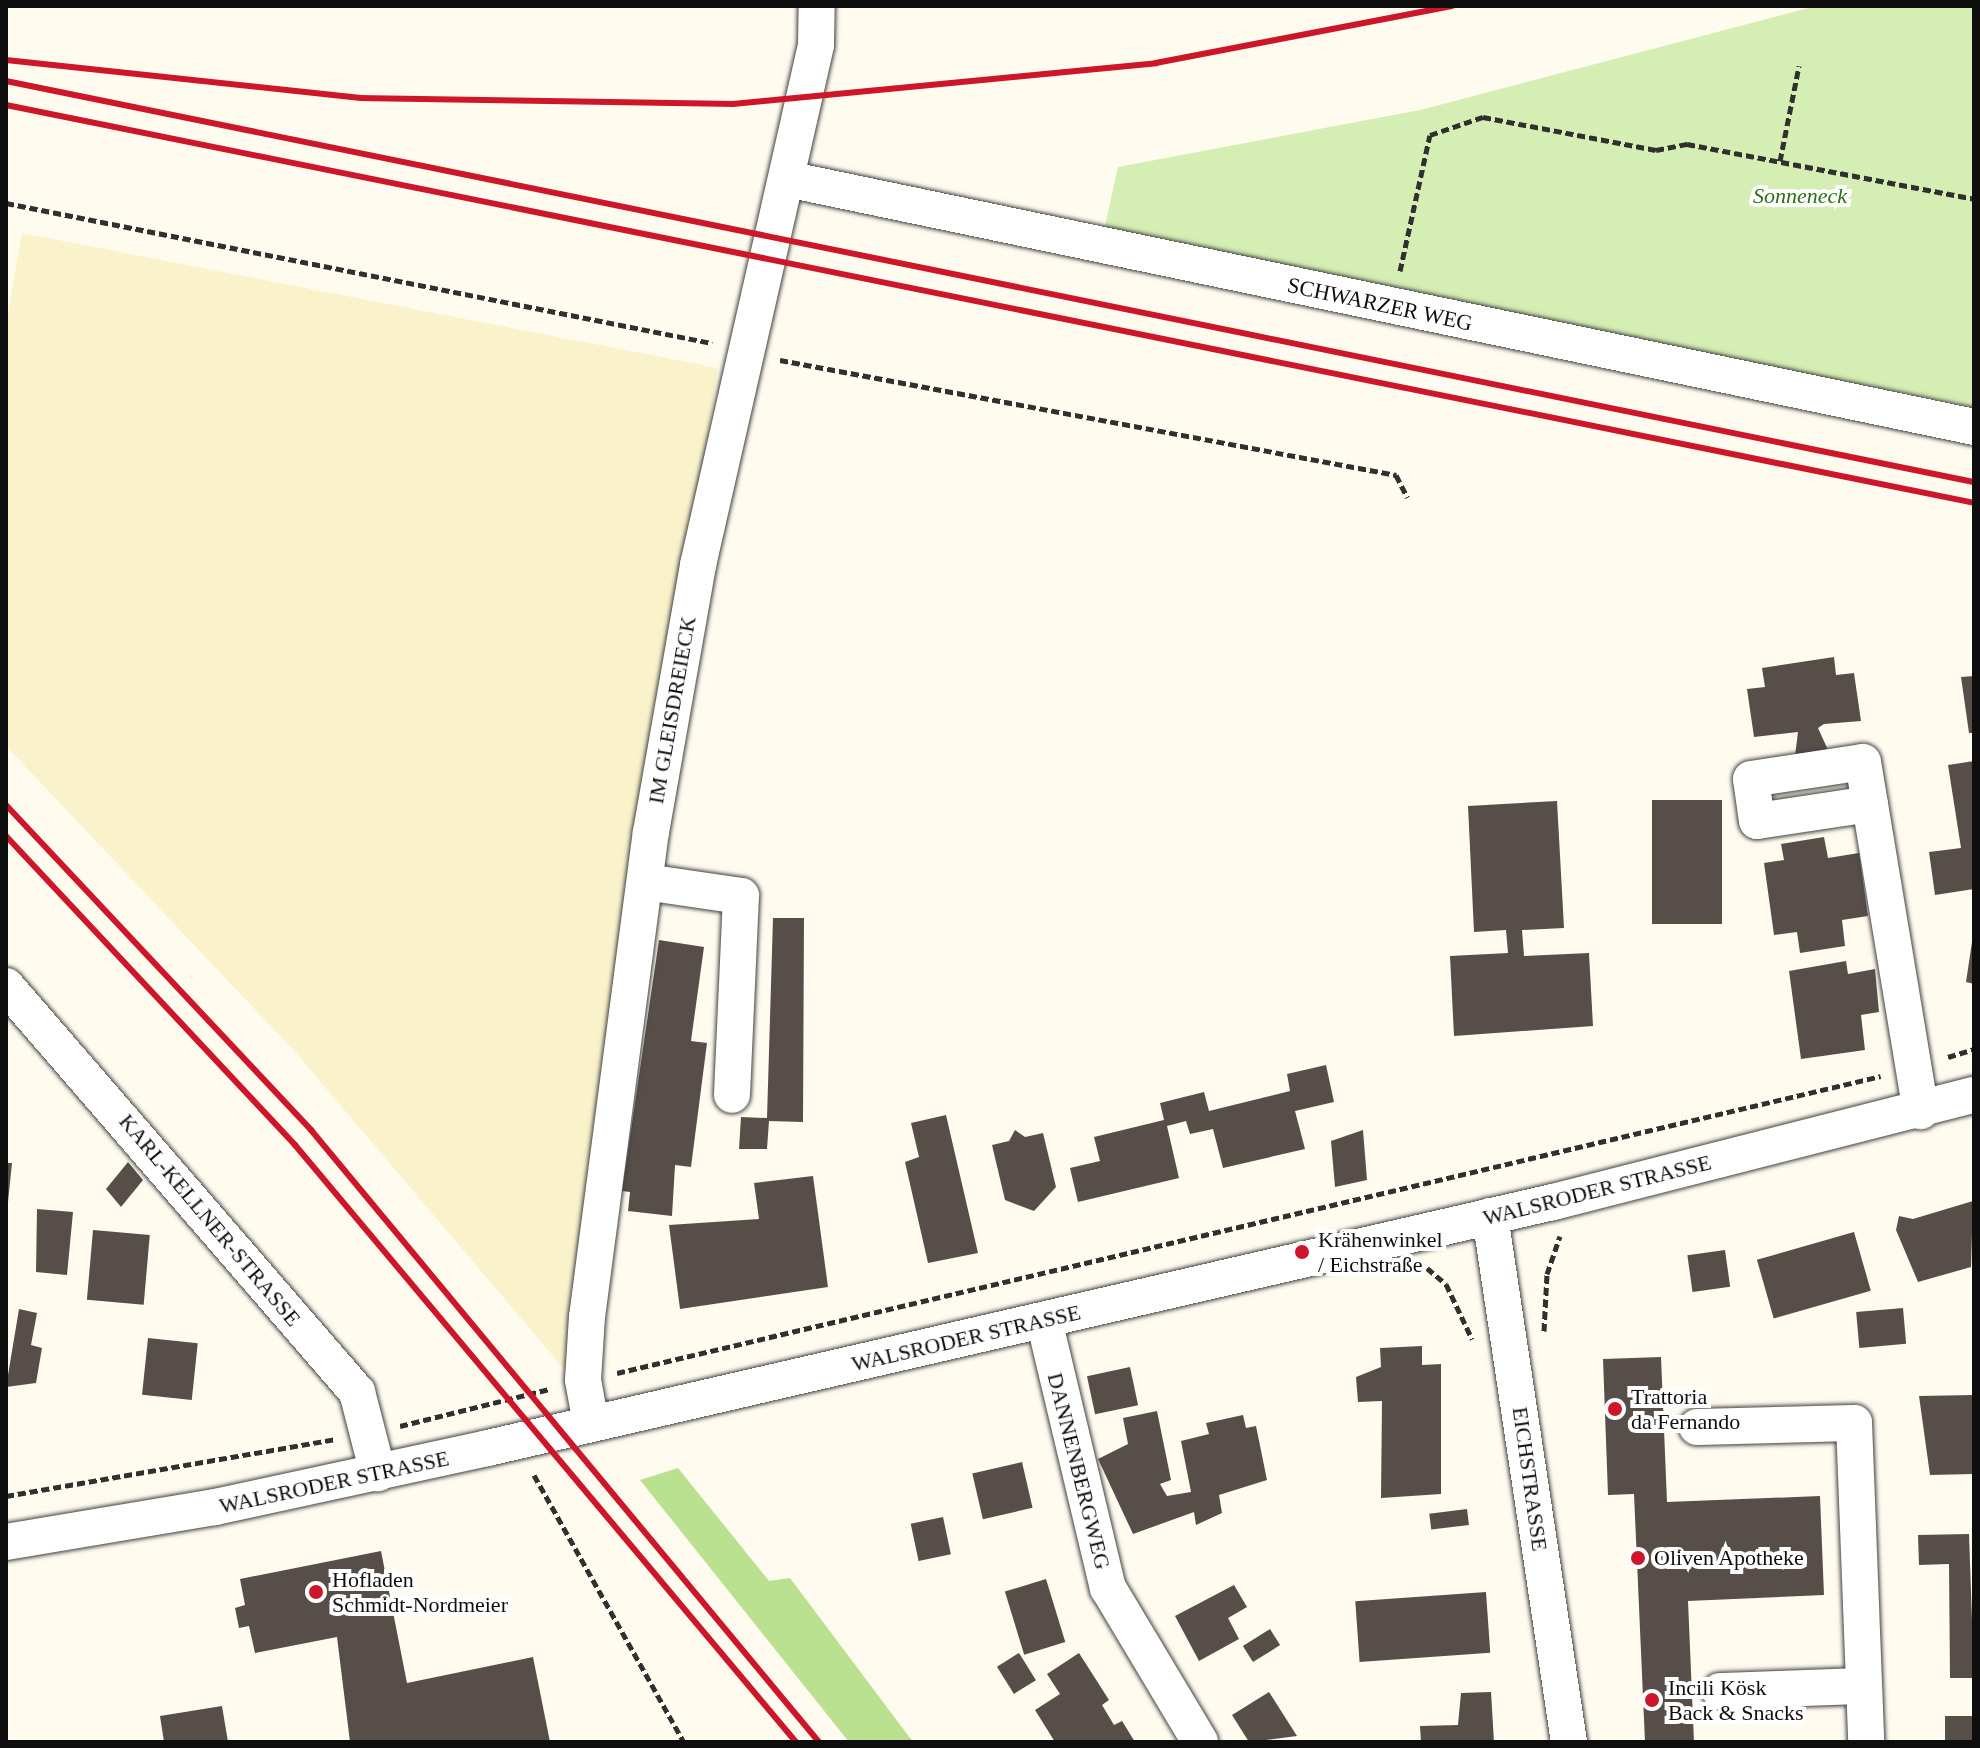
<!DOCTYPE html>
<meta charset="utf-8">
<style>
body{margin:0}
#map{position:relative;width:1980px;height:1748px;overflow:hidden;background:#fffbee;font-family:Georgia,serif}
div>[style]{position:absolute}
.farmland>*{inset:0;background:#f9f2cb}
.green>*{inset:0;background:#d5eeb3}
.forest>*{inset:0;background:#b9e190}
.building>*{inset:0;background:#584e49;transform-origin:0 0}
.path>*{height:5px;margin-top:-2.5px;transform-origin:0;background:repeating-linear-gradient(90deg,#303030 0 8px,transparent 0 12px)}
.roads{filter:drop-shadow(0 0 2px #414141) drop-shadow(0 0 2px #414141)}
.minor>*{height:36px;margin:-18px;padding:0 18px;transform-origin:18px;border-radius:18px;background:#fff}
.rail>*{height:6px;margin:-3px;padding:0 3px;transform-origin:3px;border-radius:3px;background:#cd162a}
.dots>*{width:22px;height:22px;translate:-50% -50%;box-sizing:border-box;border:4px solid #fff;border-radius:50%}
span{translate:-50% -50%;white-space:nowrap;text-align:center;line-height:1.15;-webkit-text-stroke:8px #fff;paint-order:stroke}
.park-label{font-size:22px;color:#2e6d16;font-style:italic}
.street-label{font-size:22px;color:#0e0e0e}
.poi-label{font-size:22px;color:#0e0e0e}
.left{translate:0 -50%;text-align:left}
.frame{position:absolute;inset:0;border:8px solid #0e0e0e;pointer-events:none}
</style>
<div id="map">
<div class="farmland">
<i style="clip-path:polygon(22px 233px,718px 368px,570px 1376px,297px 1054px,6px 746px,6px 323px)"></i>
</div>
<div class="green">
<i style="clip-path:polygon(1816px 6px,1974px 6px,1974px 407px,1103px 235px,1118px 167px,1420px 110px)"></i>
</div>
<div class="forest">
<i style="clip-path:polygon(678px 1468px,769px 1581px,790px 1578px,913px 1742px,849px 1742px,640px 1480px)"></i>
</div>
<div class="building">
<i style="clip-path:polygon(1834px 657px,1836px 675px,1854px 673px,1861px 721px,1824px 724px,1818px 728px,1828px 750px,1795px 756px,1798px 732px,1754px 737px,1747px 689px,1765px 687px,1762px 668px)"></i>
<i style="clip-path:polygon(1974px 676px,1974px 733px,1969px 733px,1961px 677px)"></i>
<i style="clip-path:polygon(1974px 761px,1974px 889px,1935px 895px,1929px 852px,1961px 848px,1948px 765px)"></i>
<i style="left:1652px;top:800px;width:70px;height:124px"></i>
<i style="clip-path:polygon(1557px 801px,1564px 928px,1522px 930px,1524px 956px,1589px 953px,1593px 1026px,1454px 1036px,1450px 956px,1508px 953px,1506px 930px,1474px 932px,1468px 806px)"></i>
<i style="clip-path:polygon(1824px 837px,1828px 858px,1859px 853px,1868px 916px,1842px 920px,1845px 946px,1800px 953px,1797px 932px,1774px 935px,1764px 863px,1784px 860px,1781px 844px)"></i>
<i style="clip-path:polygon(773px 918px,804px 918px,803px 1122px,769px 1121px,767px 1149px,739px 1149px,741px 1117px,767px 1118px)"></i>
<i style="clip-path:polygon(659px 940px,704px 947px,691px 1041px,707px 1043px,691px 1167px,675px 1165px,672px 1216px,628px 1211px,630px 1192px,622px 1191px)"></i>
<i style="clip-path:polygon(1972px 942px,1974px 942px,1974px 984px,1966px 982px)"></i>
<i style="clip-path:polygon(1846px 961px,1848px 974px,1875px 969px,1879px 1012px,1861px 1015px,1865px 1050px,1801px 1059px,1789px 971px)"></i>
<i style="clip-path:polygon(1326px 1065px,1334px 1102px,1295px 1111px,1305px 1149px,1223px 1168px,1213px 1129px,1190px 1134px,1186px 1121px,1167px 1126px,1179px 1178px,1078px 1202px,1070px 1168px,1100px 1161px,1094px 1137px,1164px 1120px,1160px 1103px,1204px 1092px,1209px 1111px,1290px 1091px,1287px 1074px)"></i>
<i style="clip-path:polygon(946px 1115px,978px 1253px,928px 1263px,905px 1162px,919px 1157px,911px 1123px)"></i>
<i style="clip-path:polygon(1015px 1130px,1025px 1137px,1043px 1133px,1056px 1187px,1034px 1211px,1005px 1200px,992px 1145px,1009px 1141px)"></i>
<i style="clip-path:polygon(1363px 1130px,1367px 1180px,1335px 1187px,1331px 1141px)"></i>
<i style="clip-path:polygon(128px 1162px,143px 1180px,121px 1207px,106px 1189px)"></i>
<i style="clip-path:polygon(6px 1163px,12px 1163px,8px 1202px,6px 1202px)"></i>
<i style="clip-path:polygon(813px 1176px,828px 1287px,680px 1309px,669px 1225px,759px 1219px,754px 1183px)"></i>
<i style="clip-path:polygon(1973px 1201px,1971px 1267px,1918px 1282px,1896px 1230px,1899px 1216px,1913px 1219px)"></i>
<i style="clip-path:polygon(37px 1209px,73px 1212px,67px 1275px,36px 1272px)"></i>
<i style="left:93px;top:1230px;width:57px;height:70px;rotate:5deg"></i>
<i style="left:1854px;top:1232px;width:61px;height:101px;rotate:74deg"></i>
<i style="left:1725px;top:1250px;width:37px;height:38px;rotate:82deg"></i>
<i style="left:1903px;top:1308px;width:36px;height:47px;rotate:85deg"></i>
<i style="clip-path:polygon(19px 1309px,37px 1313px,31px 1345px,42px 1348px,36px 1383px,6px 1387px)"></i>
<i style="left:148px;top:1338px;width:50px;height:57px;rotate:6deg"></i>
<i style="clip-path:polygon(1422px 1346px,1422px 1365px,1441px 1364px,1441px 1494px,1381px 1498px,1382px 1401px,1358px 1402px,1356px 1377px,1381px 1367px,1380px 1348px)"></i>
<i style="clip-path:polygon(1661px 1357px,1667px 1502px,1820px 1496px,1824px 1595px,1688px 1601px,1694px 1742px,1645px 1742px,1634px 1494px,1608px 1495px,1603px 1359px)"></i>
<i style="left:1130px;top:1367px;width:39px;height:44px;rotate:78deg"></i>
<i style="clip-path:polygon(1974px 1395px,1974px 1474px,1930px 1475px,1919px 1396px)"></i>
<i style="clip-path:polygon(1157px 1411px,1171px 1480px,1160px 1484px,1167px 1496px,1191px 1492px,1181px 1441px,1209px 1434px,1206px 1423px,1243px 1415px,1246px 1428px,1256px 1426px,1267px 1480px,1219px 1495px,1222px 1513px,1196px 1525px,1194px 1512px,1133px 1534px,1098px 1459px,1128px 1444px,1123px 1418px)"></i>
<i style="left:1022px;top:1462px;width:47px;height:51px;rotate:77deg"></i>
<i style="left:1467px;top:1509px;width:16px;height:38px;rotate:83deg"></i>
<i style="left:943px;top:1517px;width:38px;height:33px;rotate:78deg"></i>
<i style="clip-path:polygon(1969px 1534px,1974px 1678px,1950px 1678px,1949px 1564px,1919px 1565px,1918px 1535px)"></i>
<i style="clip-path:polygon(381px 1551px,407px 1683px,533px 1657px,550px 1742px,350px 1742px,337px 1637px,255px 1653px,249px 1626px,239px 1628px,235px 1608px,245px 1605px,240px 1579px)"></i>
<i style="left:1046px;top:1579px;width:66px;height:43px;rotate:73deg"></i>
<i style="clip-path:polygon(1234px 1585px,1247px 1607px,1228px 1618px,1239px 1639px,1199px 1661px,1175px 1616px)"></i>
<i style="left:1486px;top:1592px;width:61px;height:131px;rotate:86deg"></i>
<i style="left:1270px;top:1629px;width:19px;height:32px;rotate:58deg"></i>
<i style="left:1019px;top:1653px;width:32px;height:26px;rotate:58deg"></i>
<i style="clip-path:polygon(1079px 1653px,1109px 1700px,1102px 1705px,1114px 1725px,1122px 1721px,1135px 1742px,1055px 1742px,1035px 1710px,1060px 1694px,1047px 1674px)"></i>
<i style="clip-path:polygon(1269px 1692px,1297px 1736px,1249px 1742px,1232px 1715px)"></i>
<i style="clip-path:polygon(1491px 1692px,1494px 1742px,1421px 1742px,1420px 1726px,1458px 1725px,1461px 1693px)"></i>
<i style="clip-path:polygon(222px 1706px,228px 1742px,164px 1742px,160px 1716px)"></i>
<i style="left:1974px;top:1716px;width:26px;height:29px;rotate:90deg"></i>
</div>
<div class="path">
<i style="left:1780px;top:161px;width:97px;rotate:-78.7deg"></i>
<i style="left:6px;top:203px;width:720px;rotate:11.22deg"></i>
<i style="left:1400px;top:271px;width:139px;rotate:-77.6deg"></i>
<i style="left:1430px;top:135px;width:56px;rotate:-18.8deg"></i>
<i style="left:1483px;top:117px;width:176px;rotate:10.8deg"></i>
<i style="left:1656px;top:150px;width:32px;rotate:-11deg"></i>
<i style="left:1687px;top:144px;width:292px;rotate:10.8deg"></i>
<i style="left:780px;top:360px;width:627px;rotate:10.57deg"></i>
<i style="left:1396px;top:475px;width:25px;rotate:63deg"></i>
<i style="left:1948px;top:1057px;width:27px;rotate:-17deg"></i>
<i style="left:1427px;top:1268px;width:25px;rotate:40deg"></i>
<i style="left:1446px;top:1284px;width:61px;rotate:64.7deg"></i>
<i style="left:1544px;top:1331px;width:57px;rotate:-87deg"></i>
<i style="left:1547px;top:1274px;width:40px;rotate:-71.1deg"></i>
<i style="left:617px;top:1373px;width:1298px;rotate:-13.22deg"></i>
<i style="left:400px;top:1426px;width:154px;rotate:-13.9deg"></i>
<i style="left:534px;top:1475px;width:306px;rotate:60.7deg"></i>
<i style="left:6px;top:1496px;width:334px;rotate:-9.8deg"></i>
</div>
<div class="roads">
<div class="minor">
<i style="left:787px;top:179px;width:1213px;rotate:11.8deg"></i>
<i style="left:1870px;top:804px;width:114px;rotate:171.4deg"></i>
<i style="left:1757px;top:821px;width:42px;rotate:-98.1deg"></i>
<i style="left:1751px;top:779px;width:113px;rotate:-8.6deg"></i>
<i style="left:1863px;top:762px;width:354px;rotate:80.6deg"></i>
<i style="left:645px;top:882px;width:97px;rotate:8.3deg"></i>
<i style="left:741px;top:896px;width:199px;rotate:92.6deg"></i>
<i style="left:6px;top:986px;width:537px;rotate:49.16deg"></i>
<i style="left:357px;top:1392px;width:84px;rotate:75.5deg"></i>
<i style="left:1490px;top:1216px;width:532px;rotate:81.46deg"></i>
<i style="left:1044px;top:1320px;width:276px;rotate:76.6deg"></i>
<i style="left:1108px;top:1588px;width:179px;rotate:59.1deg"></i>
<i style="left:591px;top:1424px;width:45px;rotate:-100.3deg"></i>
<i style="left:583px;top:1380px;width:63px;rotate:-86.4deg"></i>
<i style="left:587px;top:1317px;width:489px;rotate:-82.5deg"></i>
<i style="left:651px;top:832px;width:271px;rotate:-80deg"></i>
<i style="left:698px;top:565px;width:533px;rotate:-77.21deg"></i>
<i style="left:816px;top:45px;width:39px;rotate:-89deg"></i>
<i style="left:1697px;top:1427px;width:157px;rotate:-1.5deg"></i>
<i style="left:1854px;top:1423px;width:319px;rotate:87.8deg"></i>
<i style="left:6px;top:1542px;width:212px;rotate:-9.5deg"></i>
<i style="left:215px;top:1507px;width:279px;rotate:-12.2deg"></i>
<i style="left:488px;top:1448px;width:1093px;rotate:-13.01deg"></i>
<i style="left:1553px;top:1202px;width:434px;rotate:-14.3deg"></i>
<i style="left:1720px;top:1691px;width:144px;rotate:-2deg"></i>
</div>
</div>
<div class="rail">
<i style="left:6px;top:60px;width:357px;rotate:6.1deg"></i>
<i style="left:361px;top:98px;width:372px;rotate:0.9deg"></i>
<i style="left:733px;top:104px;width:425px;rotate:-5.5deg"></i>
<i style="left:1156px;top:63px;width:301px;rotate:-10.9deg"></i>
<i style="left:6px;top:81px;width:2008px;rotate:11.52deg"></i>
<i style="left:6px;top:105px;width:2008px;rotate:11.43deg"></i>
<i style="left:6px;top:805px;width:446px;rotate:46.8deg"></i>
<i style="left:311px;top:1130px;width:795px;rotate:50.31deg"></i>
<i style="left:6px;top:836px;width:423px;rotate:46.9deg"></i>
<i style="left:295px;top:1145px;width:779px;rotate:50deg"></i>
</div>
<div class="dots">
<i style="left:1302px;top:1252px;background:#cd162a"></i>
<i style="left:1615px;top:1409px;background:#cd162a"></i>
<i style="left:1638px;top:1558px;background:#cd162a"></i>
<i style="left:316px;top:1592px;background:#cd162a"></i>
<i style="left:1652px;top:1700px;background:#cd162a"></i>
</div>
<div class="park-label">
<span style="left:1800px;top:196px">Sonneneck</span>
</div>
<div class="street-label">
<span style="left:1380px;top:304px;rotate:12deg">SCHWARZER WEG</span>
<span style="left:672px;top:710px;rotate:-80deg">IM GLEISDREIECK</span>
<span style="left:1597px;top:1190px;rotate:-14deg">WALSRODER STRASSE</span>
<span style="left:210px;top:1220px;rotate:50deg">KARL-KELLNER-STRASSE</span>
<span style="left:966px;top:1338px;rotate:-13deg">WALSRODER STRASSE</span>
<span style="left:1079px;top:1471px;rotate:76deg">DANNENBERGWEG</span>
<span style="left:1530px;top:1479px;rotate:82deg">EICHSTRASSE</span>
<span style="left:334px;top:1482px;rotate:-12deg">WALSRODER STRASSE</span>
</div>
<div class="poi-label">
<span class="left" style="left:1318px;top:1252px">Krähenwinkel<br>/ Eichstraße</span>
<span class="left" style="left:1631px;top:1409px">Trattoria<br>da Fernando</span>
<span class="left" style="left:1654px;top:1558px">Oliven Apotheke</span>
<span class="left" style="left:332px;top:1592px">Hofladen<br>Schmidt-Nordmeier</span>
<span class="left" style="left:1668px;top:1700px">Incili Kösk<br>Back &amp; Snacks</span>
</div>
<div class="frame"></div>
</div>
